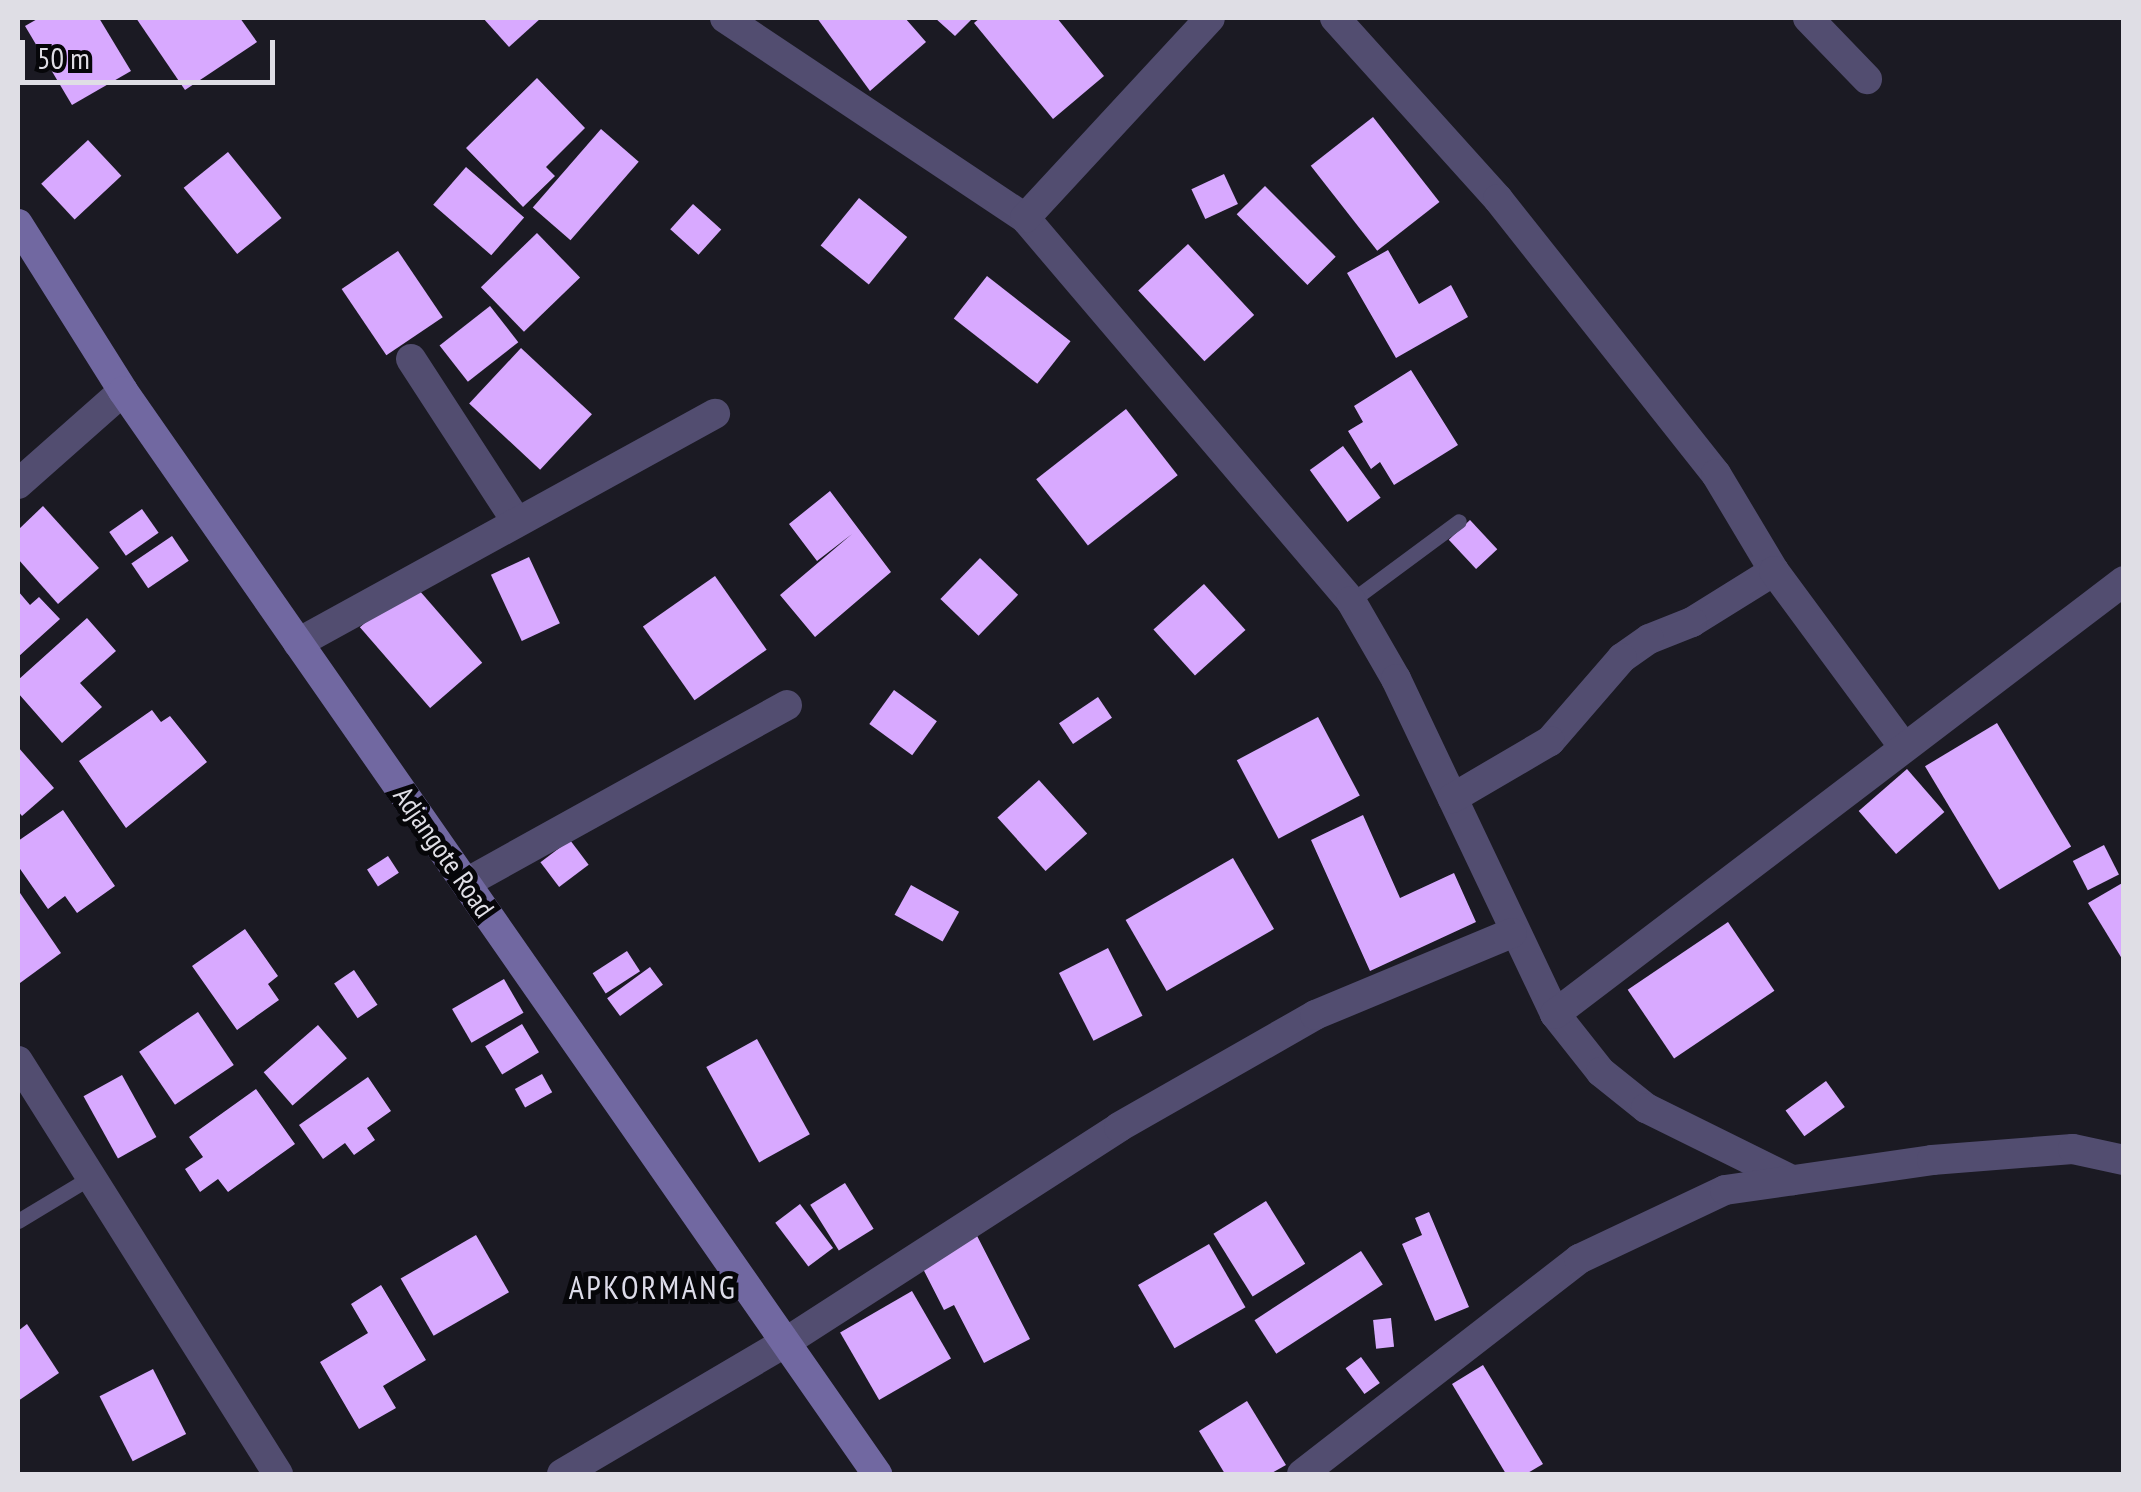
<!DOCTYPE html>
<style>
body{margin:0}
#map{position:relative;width:2141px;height:1492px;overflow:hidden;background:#1b1a23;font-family:"PT Sans Narrow",sans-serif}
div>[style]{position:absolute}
.building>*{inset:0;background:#d8a9ff;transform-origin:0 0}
.lane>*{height:15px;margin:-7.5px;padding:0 7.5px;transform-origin:7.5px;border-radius:7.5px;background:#524d70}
.street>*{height:30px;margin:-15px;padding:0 15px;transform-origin:15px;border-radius:15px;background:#524d70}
.secondary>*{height:30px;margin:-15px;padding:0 15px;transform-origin:15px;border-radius:15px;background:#7168a1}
span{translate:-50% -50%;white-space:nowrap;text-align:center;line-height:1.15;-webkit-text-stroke:10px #060609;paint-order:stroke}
.street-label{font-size:28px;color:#dfdee5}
.quarter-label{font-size:32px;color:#dddce9;letter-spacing:2.5px}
.frame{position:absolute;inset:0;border:20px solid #dfdee5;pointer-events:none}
.scale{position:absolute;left:20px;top:40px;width:255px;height:45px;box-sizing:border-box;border:5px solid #dfdee5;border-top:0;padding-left:12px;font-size:30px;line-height:35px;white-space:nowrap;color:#dfdee5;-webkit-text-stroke:8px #060609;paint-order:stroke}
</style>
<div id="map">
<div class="building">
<i style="clip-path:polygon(39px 18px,99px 18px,131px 71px,72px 105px,25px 26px)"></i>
<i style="clip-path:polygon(136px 18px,240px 18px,257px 42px,185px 90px)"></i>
<i style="clip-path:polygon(483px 18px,541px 18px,509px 47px)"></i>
<i style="clip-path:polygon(817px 18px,905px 18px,926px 42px,870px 91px)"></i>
<i style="clip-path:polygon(935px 18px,973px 18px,955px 36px)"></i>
<i style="clip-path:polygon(980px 18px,1057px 18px,1104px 76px,1053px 119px,974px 23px)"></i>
<i style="clip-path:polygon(537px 78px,585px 128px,546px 167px,555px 176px,523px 207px,466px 148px)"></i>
<i style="left:1373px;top:117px;width:108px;height:79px;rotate:52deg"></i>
<i style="left:601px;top:129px;width:50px;height:104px;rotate:41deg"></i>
<i style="left:88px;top:140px;width:49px;height:64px;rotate:47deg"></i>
<i style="left:228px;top:152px;width:85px;height:57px;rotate:51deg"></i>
<i style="left:466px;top:167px;width:77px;height:50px;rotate:41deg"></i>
<i style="left:1224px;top:174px;width:33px;height:36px;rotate:65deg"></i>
<i style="left:1265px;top:186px;width:100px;height:40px;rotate:45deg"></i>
<i style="left:859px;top:198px;width:62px;height:61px;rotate:39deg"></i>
<i style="left:693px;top:204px;width:38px;height:34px;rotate:42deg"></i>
<i style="left:537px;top:233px;width:62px;height:78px;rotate:46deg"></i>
<i style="left:1188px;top:244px;width:97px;height:68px;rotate:47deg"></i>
<i style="clip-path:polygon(1388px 250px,1419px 304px,1451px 285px,1468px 317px,1396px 358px,1347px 273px)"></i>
<i style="left:398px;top:251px;width:80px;height:68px;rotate:56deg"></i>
<i style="left:987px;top:276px;width:106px;height:54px;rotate:38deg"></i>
<i style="left:490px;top:306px;width:46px;height:64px;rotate:52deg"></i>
<i style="left:521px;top:348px;width:97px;height:76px;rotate:43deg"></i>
<i style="clip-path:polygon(1411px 370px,1458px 445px,1394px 485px,1380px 462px,1371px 469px,1348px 431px,1363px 422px,1354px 406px)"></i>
<i style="left:1126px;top:409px;width:84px;height:114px;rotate:52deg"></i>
<i style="left:1343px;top:446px;width:64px;height:41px;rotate:54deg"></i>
<i style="clip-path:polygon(830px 491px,891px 572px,815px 637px,780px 595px,852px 534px,817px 561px,789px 524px)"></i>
<i style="clip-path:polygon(43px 506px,99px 568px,58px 604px,18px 559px,18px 530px)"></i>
<i style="left:142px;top:509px;width:29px;height:40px;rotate:55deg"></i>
<i style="left:1470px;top:520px;width:40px;height:29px;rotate:47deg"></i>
<i style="left:172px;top:536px;width:30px;height:49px;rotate:56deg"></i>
<i style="left:529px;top:557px;width:73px;height:42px;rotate:65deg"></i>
<i style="left:980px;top:558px;width:53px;height:57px;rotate:44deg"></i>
<i style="left:715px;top:576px;width:90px;height:88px;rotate:55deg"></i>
<i style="left:412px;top:582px;width:107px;height:69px;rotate:49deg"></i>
<i style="left:1204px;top:584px;width:62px;height:68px;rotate:48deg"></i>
<i style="clip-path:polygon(18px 591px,30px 605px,39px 597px,60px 619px,18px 657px)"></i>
<i style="clip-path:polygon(87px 618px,116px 651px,80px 683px,102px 707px,62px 743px,18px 693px,18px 680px)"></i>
<i style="left:894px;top:690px;width:53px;height:42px;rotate:36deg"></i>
<i style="left:1098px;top:697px;width:25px;height:47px;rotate:56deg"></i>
<i style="clip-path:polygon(152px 710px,161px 722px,170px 716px,207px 762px,126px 828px,79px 761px)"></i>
<i style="left:1318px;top:717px;width:89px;height:92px;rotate:62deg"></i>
<i style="left:1997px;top:723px;width:144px;height:84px;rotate:59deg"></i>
<i style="clip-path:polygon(18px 747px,54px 788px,22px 816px,18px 811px)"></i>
<i style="left:1907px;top:769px;width:57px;height:64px;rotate:49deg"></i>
<i style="left:1039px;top:780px;width:72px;height:56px;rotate:48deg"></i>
<i style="clip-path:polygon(63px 810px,115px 886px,77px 913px,65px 896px,48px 909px,18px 866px,18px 841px)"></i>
<i style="clip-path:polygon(1363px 815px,1400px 898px,1454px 873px,1476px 922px,1370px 971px,1311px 840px)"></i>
<i style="left:570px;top:840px;width:31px;height:37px;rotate:53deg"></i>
<i style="left:2104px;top:845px;width:33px;height:35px;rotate:63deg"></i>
<i style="left:388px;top:856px;width:20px;height:25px;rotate:57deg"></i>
<i style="left:1233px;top:858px;width:82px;height:124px;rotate:60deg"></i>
<i style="clip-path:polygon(2124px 882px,2124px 962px,2088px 903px)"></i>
<i style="left:911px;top:885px;width:55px;height:34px;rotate:29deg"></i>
<i style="clip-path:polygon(18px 890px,61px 953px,20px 983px,18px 978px)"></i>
<i style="left:1728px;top:922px;width:83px;height:121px;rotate:56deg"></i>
<i style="clip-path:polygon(245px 929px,278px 976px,268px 984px,279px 1000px,237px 1030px,192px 966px)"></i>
<i style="left:1108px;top:948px;width:76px;height:55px;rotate:63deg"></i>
<i style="left:627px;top:951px;width:24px;height:41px;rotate:57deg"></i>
<i style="left:650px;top:967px;width:22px;height:53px;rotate:54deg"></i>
<i style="left:354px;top:970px;width:42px;height:24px;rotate:56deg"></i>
<i style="left:504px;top:979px;width:39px;height:60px;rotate:60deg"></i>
<i style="left:198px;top:1012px;width:64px;height:71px;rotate:56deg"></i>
<i style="left:522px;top:1024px;width:33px;height:43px;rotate:59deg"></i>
<i style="left:318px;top:1025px;width:44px;height:72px;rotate:49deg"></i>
<i style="left:757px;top:1039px;width:109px;height:58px;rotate:61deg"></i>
<i style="left:542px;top:1074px;width:21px;height:31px;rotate:61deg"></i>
<i style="left:122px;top:1075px;width:71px;height:44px;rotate:61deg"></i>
<i style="clip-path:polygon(368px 1077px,391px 1111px,367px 1128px,375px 1140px,354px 1155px,345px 1143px,323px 1159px,299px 1125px)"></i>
<i style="left:1826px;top:1081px;width:32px;height:50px;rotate:54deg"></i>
<i style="clip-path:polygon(256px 1089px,295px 1144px,228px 1192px,218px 1179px,200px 1192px,185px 1169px,203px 1157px,189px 1137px)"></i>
<i style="left:845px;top:1183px;width:54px;height:41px;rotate:58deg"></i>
<i style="left:1266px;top:1201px;width:74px;height:62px;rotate:58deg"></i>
<i style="left:800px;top:1204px;width:55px;height:31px;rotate:53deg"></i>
<i style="clip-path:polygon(1429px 1212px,1469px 1307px,1435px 1321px,1402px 1244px,1422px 1235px,1415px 1218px)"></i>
<i style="clip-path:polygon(973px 1228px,1030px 1339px,984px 1363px,954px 1305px,944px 1310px,917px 1257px)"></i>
<i style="left:476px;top:1235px;width:66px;height:87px;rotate:60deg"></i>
<i style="left:1209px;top:1244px;width:73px;height:82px;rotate:60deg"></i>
<i style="left:1361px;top:1251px;width:40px;height:127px;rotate:57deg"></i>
<i style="clip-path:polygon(381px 1285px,426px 1360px,383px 1386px,396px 1408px,359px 1429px,320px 1362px,368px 1333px,351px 1304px)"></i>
<i style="left:912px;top:1291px;width:78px;height:83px;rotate:60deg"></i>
<i style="left:1391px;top:1318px;width:29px;height:18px;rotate:84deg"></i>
<i style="clip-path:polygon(27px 1324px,59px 1373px,18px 1401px,18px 1331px)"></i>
<i style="left:1361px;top:1357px;width:32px;height:19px;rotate:54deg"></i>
<i style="clip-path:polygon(1483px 1365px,1543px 1464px,1526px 1474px,1506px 1474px,1452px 1384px)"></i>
<i style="left:153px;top:1369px;width:73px;height:60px;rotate:63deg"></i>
<i style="clip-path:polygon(1247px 1401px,1286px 1465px,1270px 1474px,1225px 1474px,1199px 1431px)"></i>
</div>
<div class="lane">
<i style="left:1351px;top:601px;width:134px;rotate:-36.5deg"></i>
<i style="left:18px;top:1221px;width:85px;rotate:-31.1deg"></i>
</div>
<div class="street">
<i style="left:725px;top:18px;width:361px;rotate:33.7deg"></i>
<i style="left:1025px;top:218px;width:503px;rotate:49.6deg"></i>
<i style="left:1351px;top:601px;width:90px;rotate:60deg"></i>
<i style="left:1396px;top:679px;width:371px;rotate:64.6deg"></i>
<i style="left:1555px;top:1014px;width:74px;rotate:51.6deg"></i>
<i style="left:1601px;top:1072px;width:58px;rotate:38.7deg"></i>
<i style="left:1646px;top:1108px;width:163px;rotate:26.3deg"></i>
<i style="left:1335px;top:18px;width:244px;rotate:48deg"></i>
<i style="left:1498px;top:199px;width:351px;rotate:51.6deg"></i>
<i style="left:1716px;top:474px;width:113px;rotate:59.1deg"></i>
<i style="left:1774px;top:571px;width:97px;rotate:148.1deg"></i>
<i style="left:1692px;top:622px;width:46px;rotate:158.4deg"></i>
<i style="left:1649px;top:639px;width:33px;rotate:145deg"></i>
<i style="left:1622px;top:658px;width:110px;rotate:130.9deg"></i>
<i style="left:1550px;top:741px;width:113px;rotate:149.6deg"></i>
<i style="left:1808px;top:18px;width:85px;rotate:46deg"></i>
<i style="left:1025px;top:218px;width:272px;rotate:-47.2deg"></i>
<i style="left:411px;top:359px;width:194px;rotate:57deg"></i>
<i style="left:18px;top:484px;width:140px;rotate:-41.5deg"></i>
<i style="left:1774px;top:571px;width:217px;rotate:53.6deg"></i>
<i style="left:298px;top:643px;width:476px;rotate:-28.8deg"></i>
<i style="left:466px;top:883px;width:367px;rotate:-29deg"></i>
<i style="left:1555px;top:1014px;width:715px;rotate:-37.27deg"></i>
<i style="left:18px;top:1061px;width:488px;rotate:57.8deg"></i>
<i style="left:562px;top:1474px;width:260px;rotate:-30.5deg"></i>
<i style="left:786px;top:1342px;width:396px;rotate:-32.8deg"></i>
<i style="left:1119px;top:1127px;width:226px;rotate:-29.7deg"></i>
<i style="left:1315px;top:1015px;width:213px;rotate:-22.6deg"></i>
<i style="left:1302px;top:1474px;width:351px;rotate:-37.8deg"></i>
<i style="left:1579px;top:1259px;width:161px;rotate:-25.3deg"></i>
<i style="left:1725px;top:1190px;width:209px;rotate:-8.2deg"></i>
<i style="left:1932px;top:1160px;width:141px;rotate:-4.5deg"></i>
<i style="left:2073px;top:1149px;width:52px;rotate:12.2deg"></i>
</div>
<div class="secondary">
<i style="left:18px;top:224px;width:197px;rotate:57.8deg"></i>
<i style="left:123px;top:391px;width:1320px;rotate:55.15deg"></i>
</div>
<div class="street-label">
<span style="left:444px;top:852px;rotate:55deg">Adjangote Road</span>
</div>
<div class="quarter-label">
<span style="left:653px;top:1287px">APKORMANG</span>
</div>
<div class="frame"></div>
<div class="scale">50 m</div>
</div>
